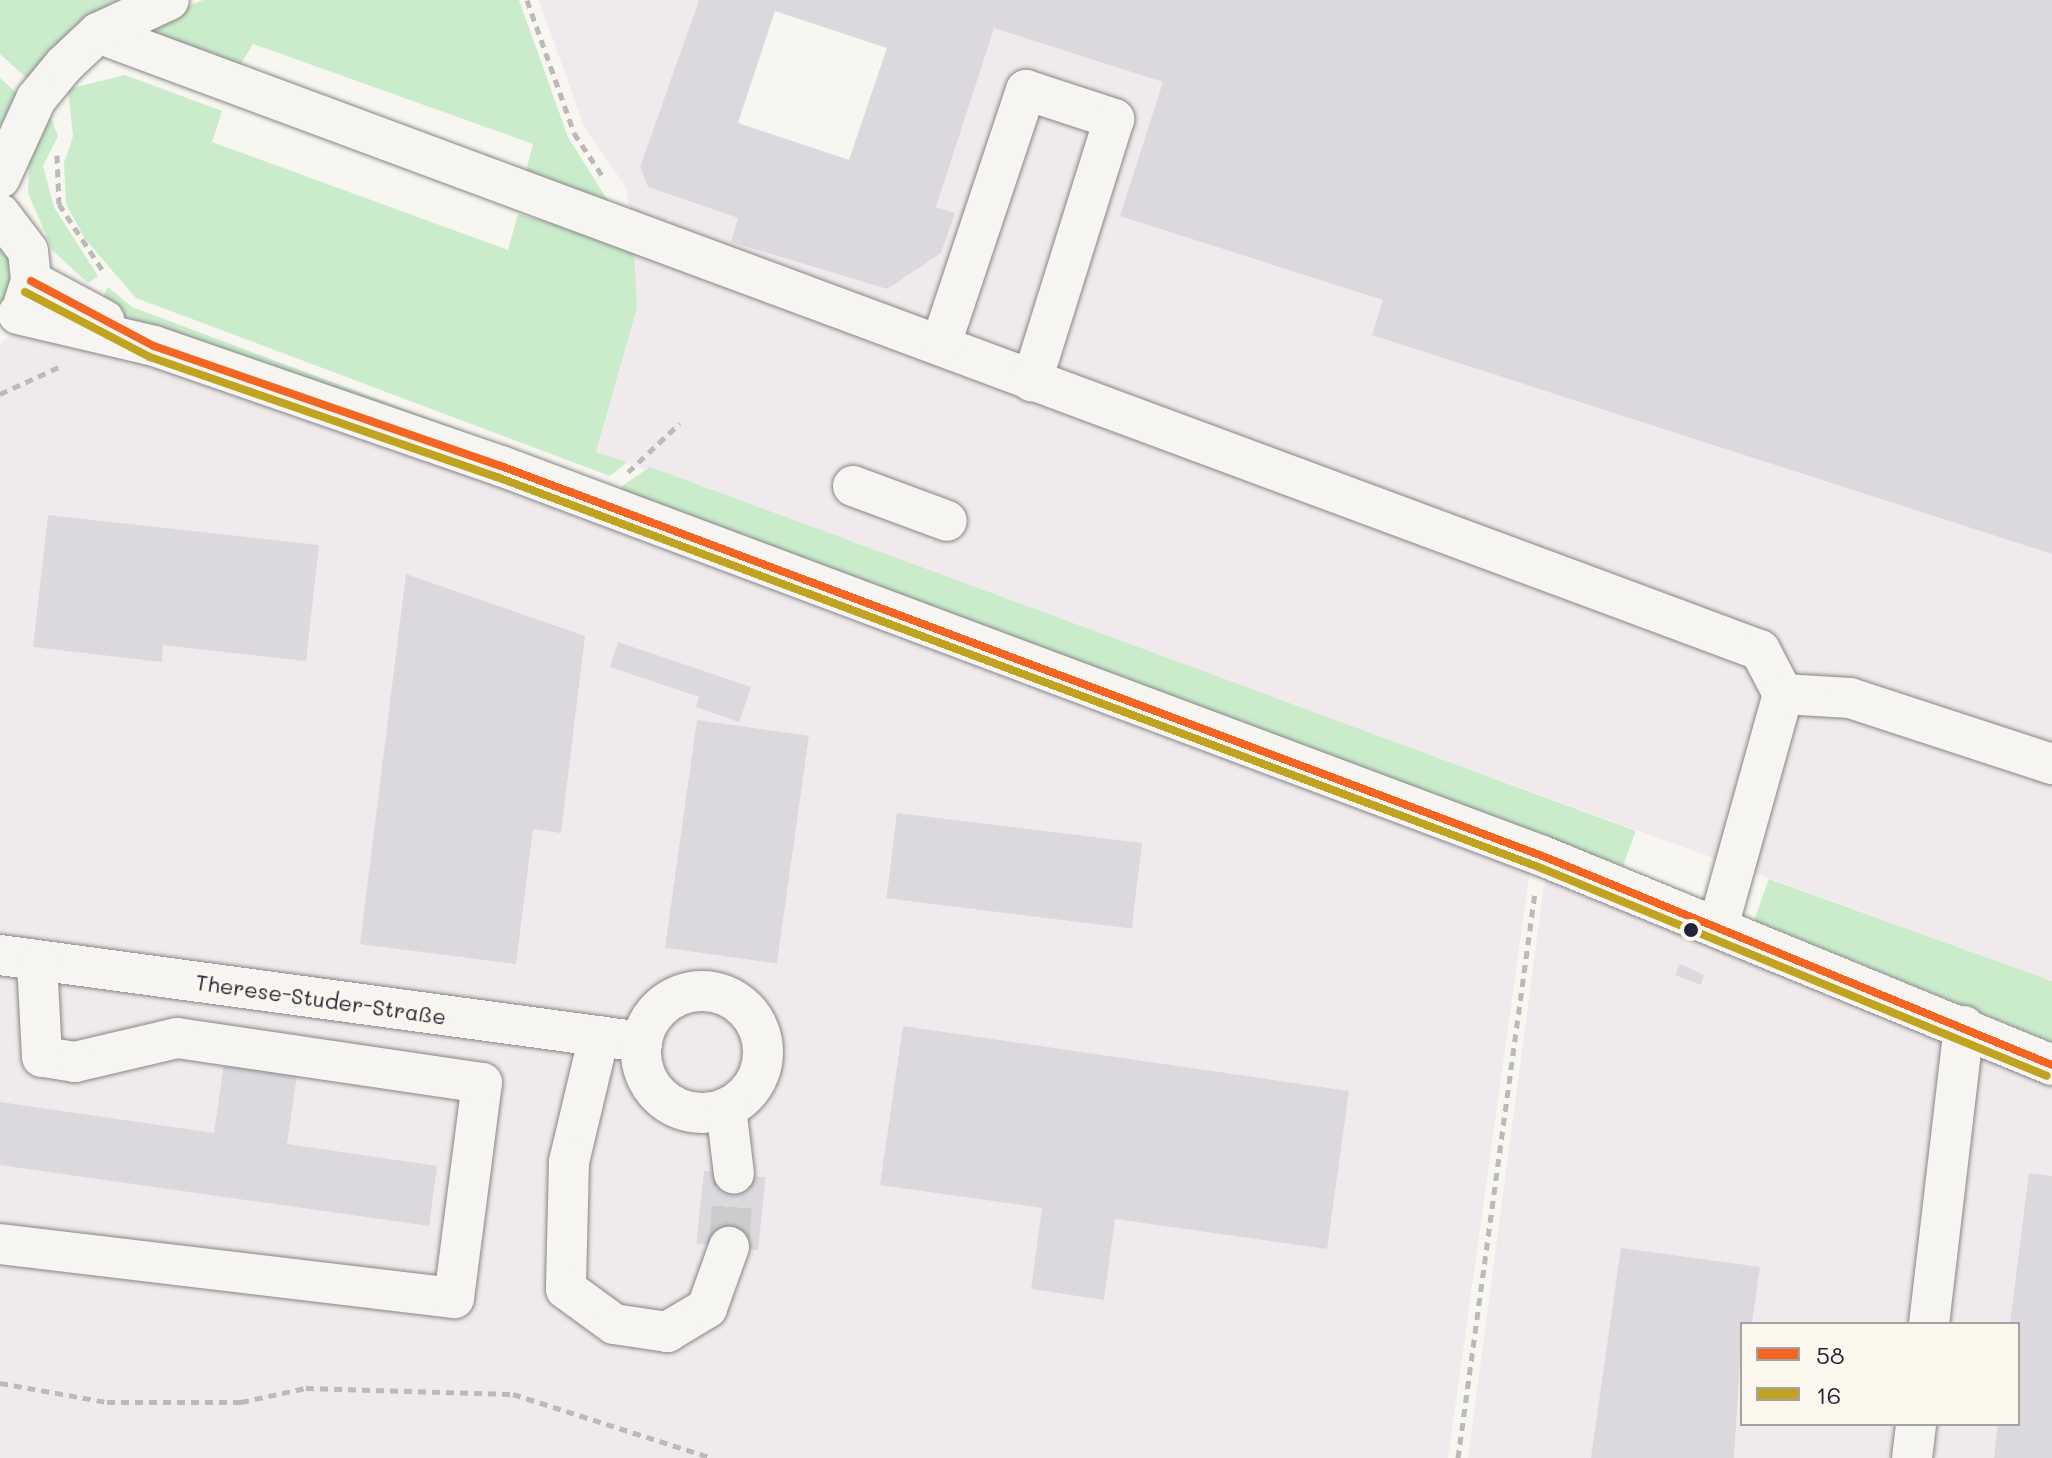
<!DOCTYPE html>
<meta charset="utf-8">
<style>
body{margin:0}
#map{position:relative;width:2052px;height:1458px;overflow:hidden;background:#f8f6f0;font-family:Mali,sans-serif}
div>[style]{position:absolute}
.built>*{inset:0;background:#f0eaec}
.green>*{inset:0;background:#caeccb}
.building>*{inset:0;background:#dbd8de;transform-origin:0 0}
.minor-tunnel>*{height:40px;margin-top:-20px;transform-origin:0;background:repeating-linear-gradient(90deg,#cdcccc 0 40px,transparent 0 60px)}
.path>*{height:5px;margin-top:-2.5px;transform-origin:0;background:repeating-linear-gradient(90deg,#bcbab9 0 8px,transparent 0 14px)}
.roads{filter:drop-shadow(0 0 2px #878688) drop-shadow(0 0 2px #878688)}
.minor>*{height:40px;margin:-20px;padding:0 20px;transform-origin:20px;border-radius:20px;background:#f6f5f1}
.minor>.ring{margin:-20px;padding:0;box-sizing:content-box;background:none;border:40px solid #f6f5f1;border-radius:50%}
.bus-1>*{height:8px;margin:-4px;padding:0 4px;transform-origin:4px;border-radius:4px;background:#f26522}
.bus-2>*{height:8px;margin:-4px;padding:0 4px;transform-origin:4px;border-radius:4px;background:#c0a321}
.dots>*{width:22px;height:22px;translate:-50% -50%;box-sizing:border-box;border:4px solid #fbf7ec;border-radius:50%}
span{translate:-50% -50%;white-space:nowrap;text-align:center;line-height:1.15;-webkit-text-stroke:6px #fbf7ec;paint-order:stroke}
.street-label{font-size:22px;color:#22223b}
.legend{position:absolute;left:1740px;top:1322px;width:280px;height:104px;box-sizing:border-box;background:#fbf7ec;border:2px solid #a4a2a5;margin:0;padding:10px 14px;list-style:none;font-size:24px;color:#22223b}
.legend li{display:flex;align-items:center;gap:16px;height:40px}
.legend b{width:40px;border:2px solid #a4a2a5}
</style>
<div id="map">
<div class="built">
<i style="clip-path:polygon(539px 0,699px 0,640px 167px,648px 187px,738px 218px,731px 242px,887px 289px,955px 213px,936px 207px,993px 27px,2052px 0,2052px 981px,596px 452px,637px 308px,634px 246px,626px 187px,584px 127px)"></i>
<i style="clip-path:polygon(20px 326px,148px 355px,1531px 863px,1448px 1458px,0 1458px,0 345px)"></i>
<i style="clip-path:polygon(evenodd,1546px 870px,2052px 1081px,2052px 1458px,1468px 1458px,1546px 870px,1742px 1324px,2018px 1324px,2018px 1424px,1742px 1424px,1742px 1324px)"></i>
</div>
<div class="green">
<i style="clip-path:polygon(0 0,142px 0,31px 82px,0 54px)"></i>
<i style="clip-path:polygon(203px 0,519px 0,568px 137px,608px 201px,608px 212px,525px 174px,533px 144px,253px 44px,235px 74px,128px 32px)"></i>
<i style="clip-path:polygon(125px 75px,222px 111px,212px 142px,508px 250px,518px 214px,634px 246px,637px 308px,596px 452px,627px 462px,610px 476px,136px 298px,85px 239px,66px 204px,64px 163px,73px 136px,68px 89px)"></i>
<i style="clip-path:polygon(0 78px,21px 97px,0 141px)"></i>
<i style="clip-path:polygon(50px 116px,58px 136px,43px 166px,54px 207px,98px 276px,88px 283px,53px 251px,28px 193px,29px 161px)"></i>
<i style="clip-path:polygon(0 233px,18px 273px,0 314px)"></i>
<i style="clip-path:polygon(108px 287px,132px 307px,605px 484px,157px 334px,100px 304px)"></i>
<i style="clip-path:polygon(650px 467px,1636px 831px,1623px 866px,617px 498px,622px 486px)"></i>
<i style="clip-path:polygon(1769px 879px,2052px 981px,2052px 1042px,1754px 920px)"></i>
</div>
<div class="building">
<i style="clip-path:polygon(evenodd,699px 0,2052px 0,2052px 554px,1372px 335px,1383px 300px,1120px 216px,1163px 82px,994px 28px,936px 207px,955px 213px,941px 253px,887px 289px,731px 242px,738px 218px,648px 187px,640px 167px,699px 0,775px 11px,887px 48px,849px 160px,738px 123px,775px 11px)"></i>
<i style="clip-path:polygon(48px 515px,319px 545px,306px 661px,163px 645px,162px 662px,33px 647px)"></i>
<i style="clip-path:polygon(406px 574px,585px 636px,561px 833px,533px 829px,516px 964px,360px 944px)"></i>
<i style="clip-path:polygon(618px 642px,751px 687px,739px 722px,696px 707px,699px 697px,610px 667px)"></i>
<i style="left:697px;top:720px;width:113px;height:230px;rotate:8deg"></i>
<i style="left:897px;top:813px;width:247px;height:86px;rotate:7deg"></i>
<i style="clip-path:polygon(1680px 964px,1704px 975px,1701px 985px,1675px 975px)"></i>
<i style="clip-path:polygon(903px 1026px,1349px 1091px,1327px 1249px,1115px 1219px,1104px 1300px,1031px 1289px,1042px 1208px,880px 1185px)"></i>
<i style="clip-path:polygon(224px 1064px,297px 1075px,287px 1144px,437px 1166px,429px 1226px,0 1165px,0 1102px,214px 1133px)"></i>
<i style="left:704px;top:1171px;width:62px;height:73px;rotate:6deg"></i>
<i style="clip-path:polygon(2029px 1173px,2052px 1176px,2052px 1458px,1994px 1458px,1998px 1424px,2018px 1424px,2018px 1324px,2010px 1324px)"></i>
<i style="clip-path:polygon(1621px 1248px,1760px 1267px,1752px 1324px,1742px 1324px,1734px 1458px,1591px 1458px)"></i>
</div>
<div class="minor-tunnel">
<i style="left:729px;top:1247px;width:73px;rotate:-86.1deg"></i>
</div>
<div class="path">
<i style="left:527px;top:0;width:141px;rotate:70.5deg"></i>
<i style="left:574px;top:133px;width:53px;rotate:56.6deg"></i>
<i style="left:57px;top:155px;width:49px;rotate:87.7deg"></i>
<i style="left:59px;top:204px;width:84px;rotate:56.7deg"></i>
<i style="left:0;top:394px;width:69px;rotate:-24.7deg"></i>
<i style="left:628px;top:472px;width:71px;rotate:-43.3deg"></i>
<i style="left:0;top:1383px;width:109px;rotate:10.1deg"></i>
<i style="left:107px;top:1402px;width:134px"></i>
<i style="left:241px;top:1402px;width:66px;rotate:-12.2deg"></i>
<i style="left:306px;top:1388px;width:207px;rotate:1.7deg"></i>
<i style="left:513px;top:1394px;width:209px;rotate:17.8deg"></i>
<i style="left:1458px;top:1458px;width:571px;rotate:-82.25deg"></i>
</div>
<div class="roads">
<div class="minor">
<i style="left:98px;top:33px;width:1773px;rotate:20.37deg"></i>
<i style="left:1760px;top:650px;width:50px;rotate:62.4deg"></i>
<i style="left:1783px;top:694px;width:242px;rotate:105.6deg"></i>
<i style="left:0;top:178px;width:87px;rotate:-65.5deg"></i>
<i style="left:36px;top:99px;width:44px;rotate:-50.5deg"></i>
<i style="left:64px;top:65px;width:47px;rotate:-43.3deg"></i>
<i style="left:98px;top:33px;width:78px;rotate:-24.9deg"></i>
<i style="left:0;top:214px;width:46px;rotate:52.9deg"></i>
<i style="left:28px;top:251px;width:30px;rotate:84deg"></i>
<i style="left:31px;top:281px;width:26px;rotate:108deg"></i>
<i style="left:31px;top:281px;width:83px;rotate:28.1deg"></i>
<i style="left:18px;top:314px;width:140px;rotate:13.2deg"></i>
<i style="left:154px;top:346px;width:367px;rotate:19.1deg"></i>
<i style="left:501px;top:466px;width:1109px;rotate:20.53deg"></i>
<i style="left:1540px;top:855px;width:553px;rotate:22.3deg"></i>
<i style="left:941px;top:344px;width:268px;rotate:-71.5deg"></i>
<i style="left:1026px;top:90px;width:93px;rotate:18.2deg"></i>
<i style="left:1114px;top:119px;width:275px;rotate:107.4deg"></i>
<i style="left:853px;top:486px;width:100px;rotate:20.4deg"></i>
<i style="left:1783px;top:694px;width:67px;rotate:3.4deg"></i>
<i style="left:1850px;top:698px;width:213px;rotate:18.1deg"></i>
<i style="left:0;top:955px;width:648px;rotate:7.72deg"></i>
<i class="ring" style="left:641px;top:991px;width:82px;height:82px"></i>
<i style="left:599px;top:1036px;width:130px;rotate:103.4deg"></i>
<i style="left:569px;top:1162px;width:127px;rotate:91.4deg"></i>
<i style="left:566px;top:1289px;width:59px;rotate:36.1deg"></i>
<i style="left:614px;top:1324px;width:54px;rotate:8.6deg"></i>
<i style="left:667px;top:1332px;width:47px;rotate:-31deg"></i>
<i style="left:707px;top:1308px;width:65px;rotate:-70.2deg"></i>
<i style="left:726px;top:1108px;width:66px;rotate:83.1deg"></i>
<i style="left:0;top:1244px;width:457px;rotate:6.8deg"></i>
<i style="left:454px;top:1298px;width:217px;rotate:-82.6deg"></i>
<i style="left:482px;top:1083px;width:308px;rotate:-171.6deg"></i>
<i style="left:177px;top:1038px;width:105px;rotate:166.8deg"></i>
<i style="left:75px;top:1062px;width:33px;rotate:-171deg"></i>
<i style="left:42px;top:1057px;width:95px;rotate:-93deg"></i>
<i style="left:1929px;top:1324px;width:300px;rotate:-83.3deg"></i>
<i style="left:1912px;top:1458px;width:34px;rotate:-83deg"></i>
</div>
</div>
<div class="bus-1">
<i style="left:31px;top:281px;width:139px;rotate:27.9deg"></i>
<i style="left:154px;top:346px;width:367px;rotate:19.1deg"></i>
<i style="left:501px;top:466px;width:1109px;rotate:20.53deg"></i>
<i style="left:1540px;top:855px;width:553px;rotate:22.3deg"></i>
</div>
<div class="bus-2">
<i style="left:25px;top:292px;width:141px;rotate:27.5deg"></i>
<i style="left:150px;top:357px;width:367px;rotate:19.1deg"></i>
<i style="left:497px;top:477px;width:1109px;rotate:20.53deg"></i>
<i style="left:1536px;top:866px;width:552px;rotate:22.34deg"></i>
</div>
<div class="dots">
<i style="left:1691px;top:930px;background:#22223b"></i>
</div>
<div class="street-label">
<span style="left:321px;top:999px;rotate:8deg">Therese-Studer-Straße</span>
</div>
<ul class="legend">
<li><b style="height:10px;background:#f26522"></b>58</li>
<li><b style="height:10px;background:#c0a321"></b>16</li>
</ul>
</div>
